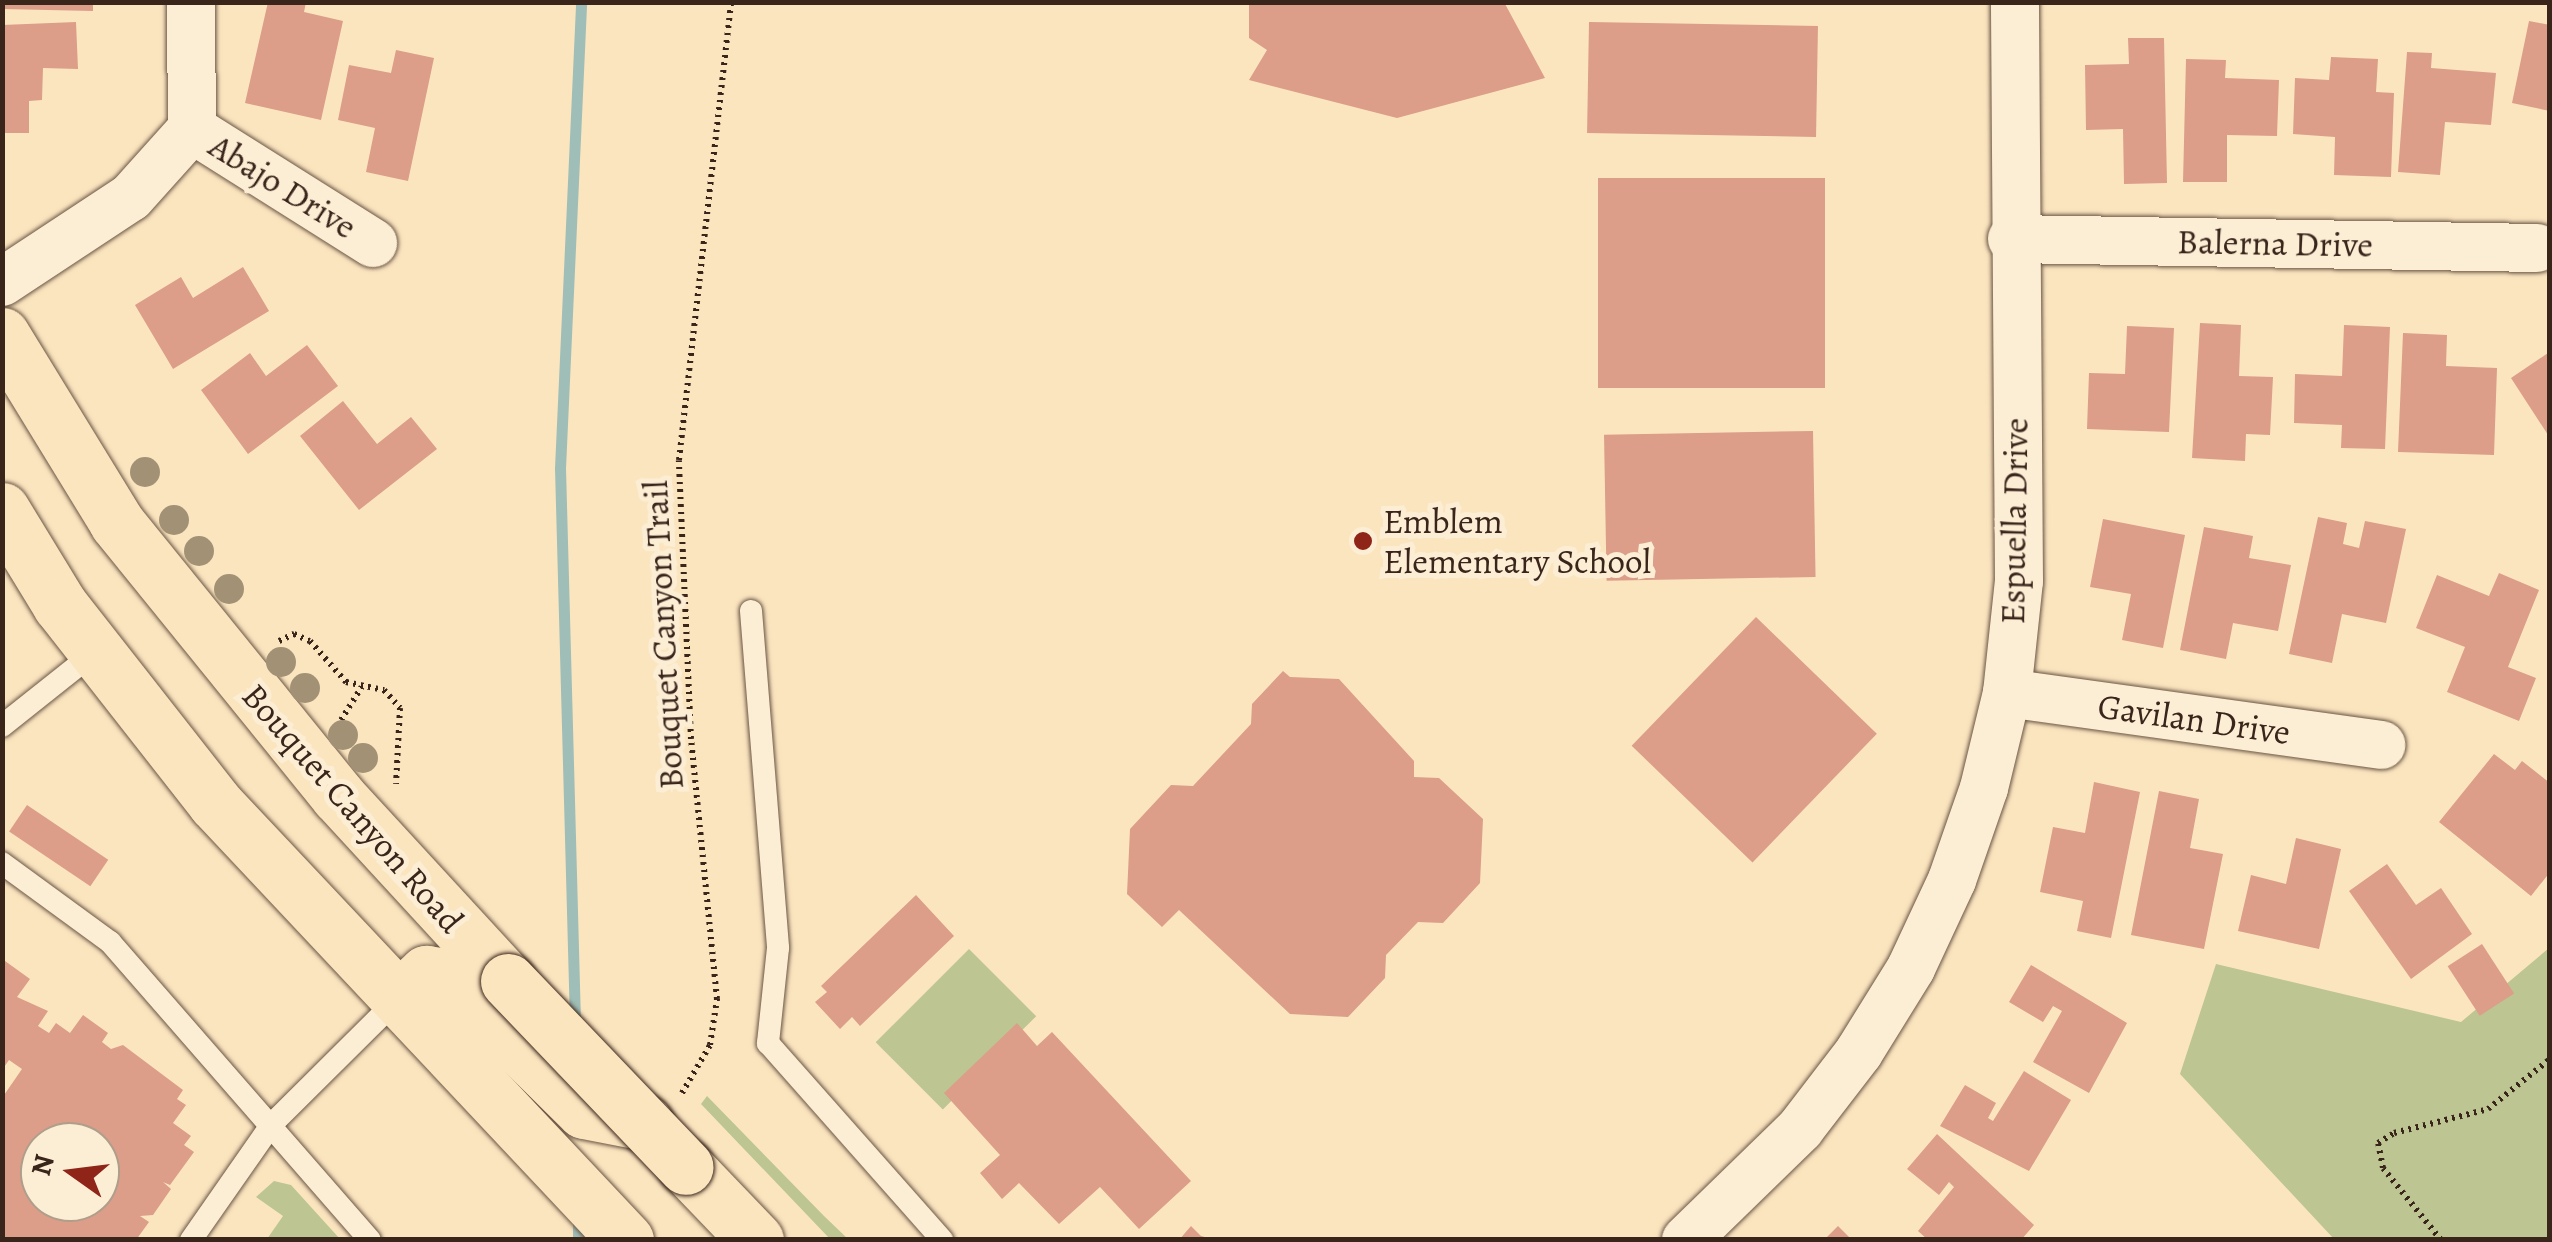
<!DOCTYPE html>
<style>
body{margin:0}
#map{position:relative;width:2552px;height:1242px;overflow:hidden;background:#fbe5bf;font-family:Alegreya,serif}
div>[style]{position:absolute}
.green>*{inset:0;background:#bdc593;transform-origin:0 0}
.stream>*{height:11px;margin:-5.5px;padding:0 5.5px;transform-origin:5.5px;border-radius:5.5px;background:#9fbeb7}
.building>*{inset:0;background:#dc9d89;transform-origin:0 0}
.path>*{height:6px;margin-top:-3px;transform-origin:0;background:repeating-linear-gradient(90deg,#3a251b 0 2.5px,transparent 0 7.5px)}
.roads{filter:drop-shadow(0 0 2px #6a5544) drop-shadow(0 0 2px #6a5544)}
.service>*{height:22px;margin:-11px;padding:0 11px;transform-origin:11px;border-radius:11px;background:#fceed5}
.minor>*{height:48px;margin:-24px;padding:0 24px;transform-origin:24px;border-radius:24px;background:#fceed5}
.primary>*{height:55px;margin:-27.5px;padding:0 27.5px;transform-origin:27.5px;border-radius:27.5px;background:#fbe5bf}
.bridges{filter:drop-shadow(0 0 2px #3a251b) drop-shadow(0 0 2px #3a251b)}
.primary-bridge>*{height:55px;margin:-27.5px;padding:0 27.5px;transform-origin:27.5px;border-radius:27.5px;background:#fbe5bf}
.trees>*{width:30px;height:30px;margin:-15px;border-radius:50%;background:#a39175}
.dots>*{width:28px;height:28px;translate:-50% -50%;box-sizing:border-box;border:5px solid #fceed5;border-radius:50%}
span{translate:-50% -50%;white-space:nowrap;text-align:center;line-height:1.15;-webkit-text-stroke:10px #fceed5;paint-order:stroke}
.street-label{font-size:35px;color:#3a251b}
.poi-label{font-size:35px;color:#3a251b}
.left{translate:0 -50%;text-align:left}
.frame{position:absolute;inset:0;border:5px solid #3a251b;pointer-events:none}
.north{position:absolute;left:20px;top:1122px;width:100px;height:100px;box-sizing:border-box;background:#fceed5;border:2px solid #ae9e8b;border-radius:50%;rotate:284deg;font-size:28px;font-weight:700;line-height:40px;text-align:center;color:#3a251b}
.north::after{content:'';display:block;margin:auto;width:35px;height:45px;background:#8f2418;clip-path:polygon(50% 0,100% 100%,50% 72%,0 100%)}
</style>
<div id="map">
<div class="green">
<i style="clip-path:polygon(2549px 948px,2549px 1239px,2334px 1239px,2180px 1074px,2216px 964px,2461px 1022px)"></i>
<i style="left:969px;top:949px;width:95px;height:132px;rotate:45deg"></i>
<i style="clip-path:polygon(707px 1096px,824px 1216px,848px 1239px,830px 1239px,701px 1104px)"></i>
<i style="clip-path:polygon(274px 1181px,291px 1185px,340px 1239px,267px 1239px,283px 1216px,256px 1197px)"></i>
</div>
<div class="stream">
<i style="left:575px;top:1022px;width:554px;rotate:-91.55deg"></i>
<i style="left:560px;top:468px;width:466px;rotate:-87.4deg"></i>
<i style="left:578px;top:1216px;width:24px;rotate:90deg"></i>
</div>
<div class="building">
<i style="clip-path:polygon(2px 2px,93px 2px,93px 11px,2px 9px)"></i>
<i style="clip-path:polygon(268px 2px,306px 2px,304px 12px,343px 21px,321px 120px,245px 103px)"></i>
<i style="clip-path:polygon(1249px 2px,1504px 2px,1545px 78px,1397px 118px,1249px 80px,1267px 50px,1249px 38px)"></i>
<i style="clip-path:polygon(2529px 21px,2550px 25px,2550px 111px,2512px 103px)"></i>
<i style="clip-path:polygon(76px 22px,78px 69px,43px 68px,42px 100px,29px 101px,29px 133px,2px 133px,2px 25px)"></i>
<i style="left:1589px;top:22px;width:229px;height:111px;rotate:1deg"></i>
<i style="clip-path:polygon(2128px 38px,2164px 38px,2167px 183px,2124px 184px,2123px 129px,2086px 130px,2085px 65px,2129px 64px)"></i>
<i style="clip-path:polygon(396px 50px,434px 58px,408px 181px,366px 172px,375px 128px,338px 120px,349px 65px,391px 73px)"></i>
<i style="clip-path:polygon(2407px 52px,2432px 53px,2431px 68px,2496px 73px,2491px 125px,2445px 122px,2440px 175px,2398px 172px)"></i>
<i style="clip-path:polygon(2331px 57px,2378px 59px,2376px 92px,2394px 93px,2391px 177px,2334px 175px,2335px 137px,2293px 134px,2295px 78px,2329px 80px)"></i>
<i style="clip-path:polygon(2186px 59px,2226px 60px,2225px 78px,2279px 80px,2277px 136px,2227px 135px,2227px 182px,2183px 182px)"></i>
<i style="left:1825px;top:178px;width:210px;height:227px;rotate:90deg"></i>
<i style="clip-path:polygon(243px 267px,269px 311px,173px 369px,135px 305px,181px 277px,193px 298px)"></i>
<i style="clip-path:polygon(2200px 323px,2241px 325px,2239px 376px,2273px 377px,2270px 435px,2246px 434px,2245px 461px,2192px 458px)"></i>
<i style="clip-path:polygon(2344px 325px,2390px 327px,2385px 449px,2341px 448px,2342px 425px,2294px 423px,2295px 374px,2342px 376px)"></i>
<i style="clip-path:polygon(2127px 326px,2174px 328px,2169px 432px,2087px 429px,2089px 373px,2125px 374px)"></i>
<i style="clip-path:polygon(2403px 333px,2447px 335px,2446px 366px,2497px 368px,2494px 455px,2398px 452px)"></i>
<i style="clip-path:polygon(307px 345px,338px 386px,248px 454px,201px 390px,250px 353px,266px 376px)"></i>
<i style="clip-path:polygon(2548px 353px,2550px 356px,2550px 438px,2511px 378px)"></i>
<i style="clip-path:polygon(343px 401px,377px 444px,411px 417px,437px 449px,359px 510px,300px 436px)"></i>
<i style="left:1813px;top:431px;width:146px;height:209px;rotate:89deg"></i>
<i style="clip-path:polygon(2318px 517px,2347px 523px,2343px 544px,2359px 548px,2365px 521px,2406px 529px,2386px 623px,2342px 614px,2332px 663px,2289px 654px)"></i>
<i style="clip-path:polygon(2103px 519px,2185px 535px,2163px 648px,2122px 640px,2131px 594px,2090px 587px)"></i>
<i style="clip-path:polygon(2204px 527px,2253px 536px,2249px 558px,2291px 565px,2278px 631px,2233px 623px,2226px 659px,2180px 650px)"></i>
<i style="clip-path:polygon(2499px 573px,2539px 590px,2508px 667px,2536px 678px,2519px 721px,2447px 692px,2465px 647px,2416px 628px,2437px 575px,2489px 596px)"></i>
<i style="left:1756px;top:617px;width:168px;height:179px;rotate:44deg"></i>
<i style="clip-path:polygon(1283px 671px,1290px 677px,1339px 679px,1414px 761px,1414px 777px,1439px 778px,1483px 819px,1480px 883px,1443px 923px,1418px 922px,1386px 955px,1385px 978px,1348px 1017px,1290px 1014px,1179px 910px,1162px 927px,1127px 894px,1130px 829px,1171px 785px,1193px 786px,1251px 724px,1252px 704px)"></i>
<i style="clip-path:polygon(2494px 754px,2515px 770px,2522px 761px,2550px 783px,2550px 872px,2531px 896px,2439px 822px)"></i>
<i style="clip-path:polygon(2094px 782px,2140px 792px,2111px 938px,2077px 931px,2083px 901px,2040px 892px,2053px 827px,2085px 833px)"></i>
<i style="clip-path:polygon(2159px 791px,2199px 799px,2190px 848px,2223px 854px,2204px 949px,2131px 935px)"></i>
<i style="left:27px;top:805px;width:98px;height:32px;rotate:34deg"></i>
<i style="clip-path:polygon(2296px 838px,2341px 849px,2319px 949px,2238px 931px,2251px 875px,2286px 884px)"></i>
<i style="clip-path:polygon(2387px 864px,2416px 905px,2441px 888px,2472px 934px,2411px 979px,2349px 891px)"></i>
<i style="clip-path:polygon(916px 895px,954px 936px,860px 1026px,852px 1017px,840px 1029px,815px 1002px,827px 992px,821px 986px)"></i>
<i style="left:2482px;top:944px;width:59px;height:41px;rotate:57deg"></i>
<i style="clip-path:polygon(evenodd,5px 961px,30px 979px,17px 997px,48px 1011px,38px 1026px,49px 1033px,56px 1023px,70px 1033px,83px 1015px,108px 1033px,102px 1042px,111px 1049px,123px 1045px,183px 1090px,177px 1099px,186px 1105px,173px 1123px,191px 1136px,184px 1145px,194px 1152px,170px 1185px,163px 1182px,171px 1189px,153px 1215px,140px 1216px,149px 1222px,136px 1240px,2px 1240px,2px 1098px,22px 1069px,9px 1060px,2px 1070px,5px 961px,40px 1142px,100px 1142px,100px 1202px,40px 1202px,40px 1142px)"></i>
<i style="clip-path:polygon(2031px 965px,2127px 1023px,2089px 1093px,2033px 1062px,2062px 1011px,2053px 1006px,2043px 1022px,2009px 1002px)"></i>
<i style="clip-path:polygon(1017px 1023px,1037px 1046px,1052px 1032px,1191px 1181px,1139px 1229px,1100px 1187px,1059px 1224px,1019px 1183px,1002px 1199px,980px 1173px,1000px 1155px,944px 1093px)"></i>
<i style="clip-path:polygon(2024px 1071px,2071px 1100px,2029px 1171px,1940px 1126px,1965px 1085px,1996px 1103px,1988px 1118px,1993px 1121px)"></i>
<i style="clip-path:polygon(1937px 1134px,2034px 1225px,2021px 1240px,1928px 1240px,1918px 1231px,1954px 1187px,1949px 1182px,1939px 1195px,1907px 1169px)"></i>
<i style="clip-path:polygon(1191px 1226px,1201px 1236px,1216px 1240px,1179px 1240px)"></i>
<i style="clip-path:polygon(1838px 1226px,1852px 1240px,1824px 1240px)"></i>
</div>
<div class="path">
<i style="left:279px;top:641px;width:17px;rotate:-25deg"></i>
<i style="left:294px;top:634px;width:17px;rotate:24deg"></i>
<i style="left:310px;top:641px;width:55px;rotate:48.7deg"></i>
<i style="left:346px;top:682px;width:39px;rotate:12deg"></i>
<i style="left:384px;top:690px;width:24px;rotate:48deg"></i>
<i style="left:400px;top:708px;width:76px;rotate:93deg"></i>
<i style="left:341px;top:720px;width:39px;rotate:-58deg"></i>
<i style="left:682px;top:1093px;width:56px;rotate:-59.7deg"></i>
<i style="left:710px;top:1045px;width:47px;rotate:-81.3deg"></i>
<i style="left:717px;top:999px;width:261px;rotate:-95.7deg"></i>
<i style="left:691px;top:739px;width:279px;rotate:-92.5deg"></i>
<i style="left:679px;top:460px;width:461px;rotate:-83.5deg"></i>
<i style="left:2441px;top:1240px;width:92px;rotate:-128.9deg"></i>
<i style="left:2383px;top:1168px;width:25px;rotate:-101deg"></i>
<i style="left:2378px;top:1143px;width:19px;rotate:-32deg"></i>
<i style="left:2394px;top:1133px;width:97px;rotate:-14.3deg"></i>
<i style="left:2488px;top:1109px;width:80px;rotate:-38.9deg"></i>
</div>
<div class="roads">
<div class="service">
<i style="left:751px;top:611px;width:338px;rotate:85.4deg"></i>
<i style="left:778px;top:948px;width:96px;rotate:96deg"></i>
<i style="left:768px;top:1043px;width:263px;rotate:48.5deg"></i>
<i style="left:2px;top:726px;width:119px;rotate:-38.5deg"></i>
<i style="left:2px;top:863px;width:134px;rotate:36.2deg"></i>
<i style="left:110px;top:942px;width:395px;rotate:48.9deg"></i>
<i style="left:191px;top:1240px;width:141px;rotate:-55.1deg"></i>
<i style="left:272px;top:1124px;width:179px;rotate:-44.8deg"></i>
</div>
<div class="minor">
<i style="left:192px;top:129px;width:214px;rotate:32.2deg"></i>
<i style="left:2012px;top:239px;width:525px;rotate:0.98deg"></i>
<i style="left:2px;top:282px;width:154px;rotate:-33.4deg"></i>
<i style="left:131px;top:197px;width:91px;rotate:-48.1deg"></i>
<i style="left:192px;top:129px;width:127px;rotate:-90.5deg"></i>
<i style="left:2007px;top:693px;width:378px;rotate:7.9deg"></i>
<i style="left:1686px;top:1240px;width:159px;rotate:-44.2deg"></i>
<i style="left:1800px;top:1129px;width:97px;rotate:-52.5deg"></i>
<i style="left:1859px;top:1052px;width:99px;rotate:-58.2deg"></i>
<i style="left:1911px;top:968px;width:97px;rotate:-65deg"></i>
<i style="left:1952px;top:880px;width:97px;rotate:-70.8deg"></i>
<i style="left:1984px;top:788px;width:98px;rotate:-76.4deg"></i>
<i style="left:2007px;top:693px;width:113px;rotate:-83.9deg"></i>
<i style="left:2019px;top:581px;width:579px;rotate:-90.4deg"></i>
</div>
<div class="primary">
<i style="left:2px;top:335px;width:220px;rotate:58.5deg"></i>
<i style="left:117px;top:523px;width:351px;rotate:51deg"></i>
<i style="left:338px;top:796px;width:251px;rotate:47.4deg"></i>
<i style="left:2px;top:510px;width:111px;rotate:58.6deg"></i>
<i style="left:60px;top:605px;width:251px;rotate:51.9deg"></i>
<i style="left:215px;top:803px;width:600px;rotate:46.76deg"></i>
<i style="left:399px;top:998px;width:37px;rotate:-43deg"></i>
<i style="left:426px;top:973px;width:21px;rotate:8deg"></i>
<i style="left:447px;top:976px;width:192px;rotate:44.6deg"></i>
<i style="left:584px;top:1111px;width:63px;rotate:11deg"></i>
<i style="left:686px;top:1167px;width:101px;rotate:46.2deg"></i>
</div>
</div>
<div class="bridges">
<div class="primary-bridge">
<i style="left:508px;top:981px;width:257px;rotate:46.3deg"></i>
</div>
</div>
<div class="trees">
<i style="left:145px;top:472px"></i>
<i style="left:174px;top:520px"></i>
<i style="left:199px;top:551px"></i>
<i style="left:229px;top:589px"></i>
<i style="left:281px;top:662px"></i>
<i style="left:305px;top:688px"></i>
<i style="left:343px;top:735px"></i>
<i style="left:363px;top:758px"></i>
</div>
<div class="dots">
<i style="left:1363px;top:541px;background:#8f2418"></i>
</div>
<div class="street-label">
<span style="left:283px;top:186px;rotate:32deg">Abajo Drive</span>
<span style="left:2275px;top:243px;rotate:1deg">Balerna Drive</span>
<span style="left:2014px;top:521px;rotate:-89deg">Espuella Drive</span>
<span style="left:663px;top:635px;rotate:-93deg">Bouquet Canyon Trail</span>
<span style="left:2194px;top:719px;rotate:8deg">Gavilan Drive</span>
<span style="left:353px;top:808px;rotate:49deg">Bouquet Canyon Road</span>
</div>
<div class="poi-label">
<span class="left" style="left:1383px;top:541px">Emblem<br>Elementary School</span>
</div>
<div class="frame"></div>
<div class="north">N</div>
</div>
